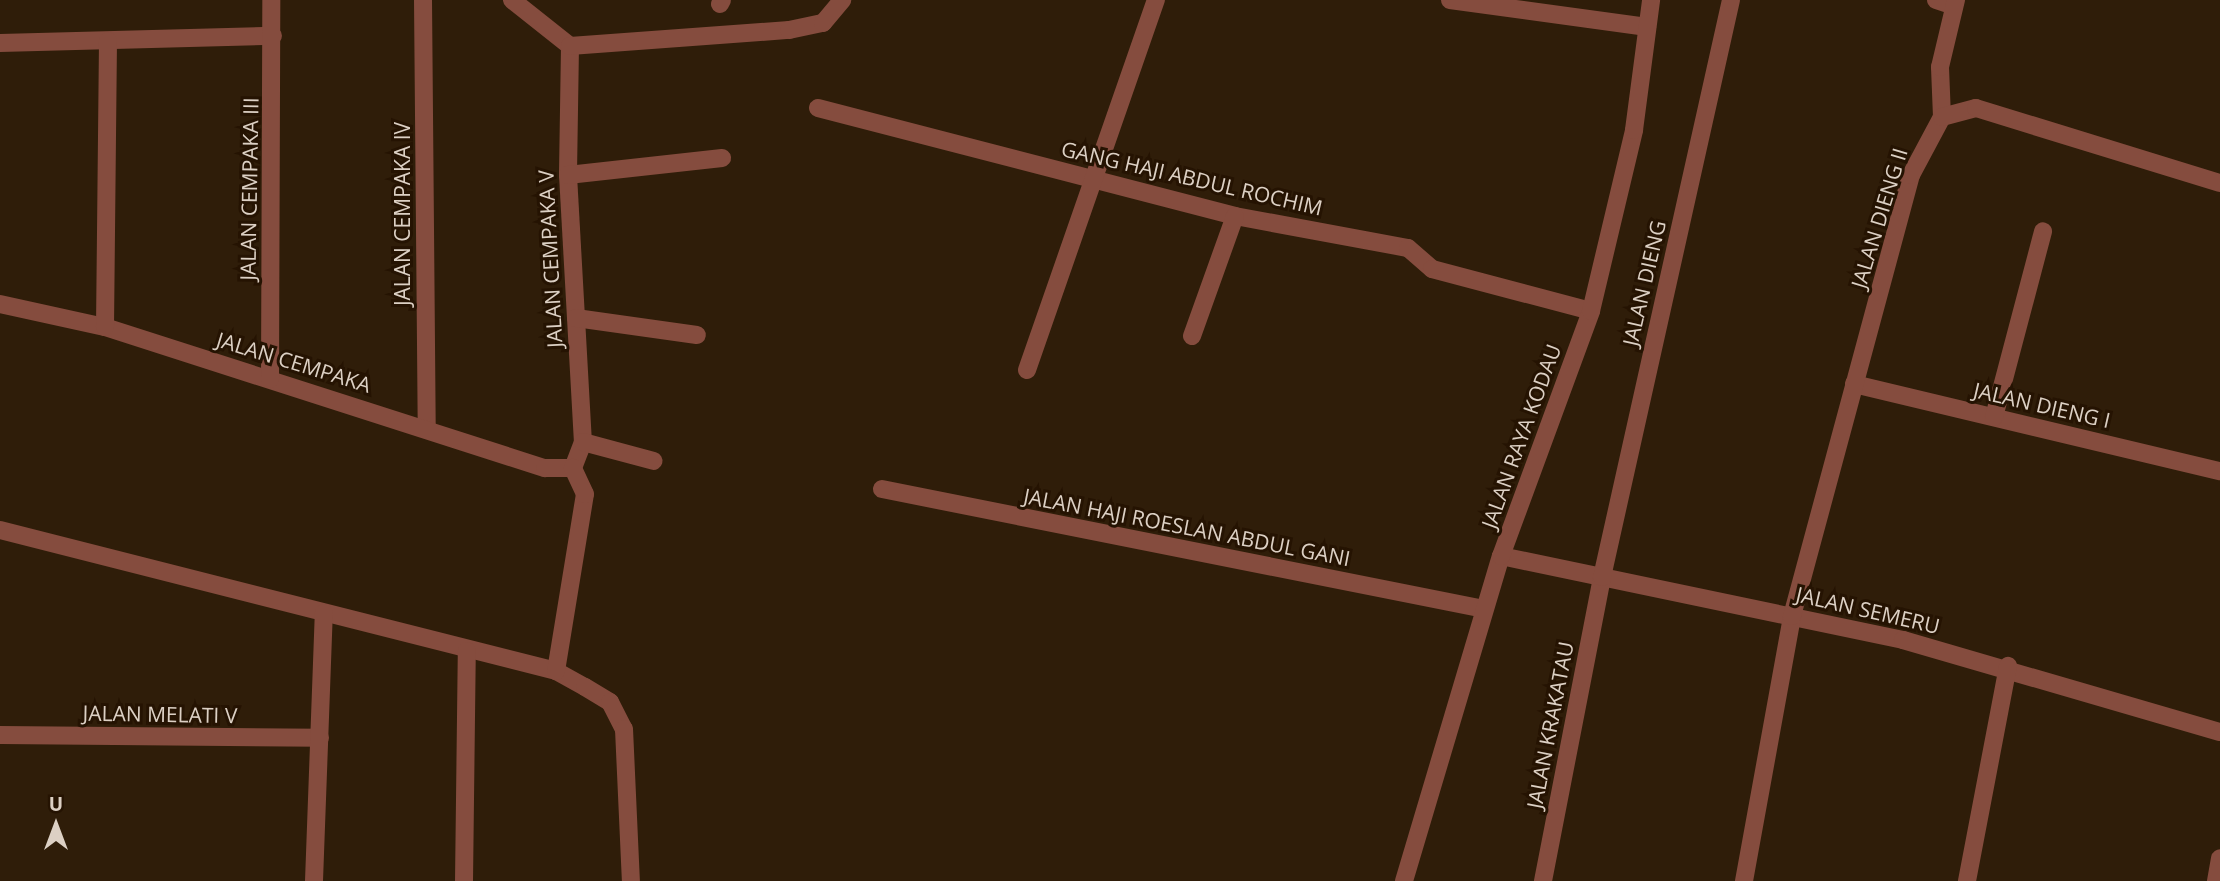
<!DOCTYPE html>
<style>
body{margin:0}
#map{position:relative;width:2220px;height:881px;overflow:hidden;background:#2f1d09;font-family:"Open Sans",sans-serif}
div>[style]{position:absolute}
.minor>*{height:18px;margin:-9px;padding:0 9px;transform-origin:9px;border-radius:9px;background:#854c3e}
span{translate:-50% -50%;white-space:nowrap;text-align:center;line-height:1.15;-webkit-text-stroke:6px #251302;paint-order:stroke}
.street-label{font-size:21px;color:#dcd0c4}
.north{position:absolute;left:21px;top:790px;width:70px;height:70px;-webkit-text-stroke:5px #251302;paint-order:stroke;rotate:0deg;font-size:19px;font-weight:700;line-height:28px;text-align:center;color:#dcd0c4}
.north::after{content:'';display:block;margin:auto;width:24px;height:32px;background:#dcd0c4;clip-path:polygon(50% 0,100% 100%,50% 72%,0 100%)}
</style>
<div id="map">
<div class="minor">
<i style="left:423px;top:0;width:427px;rotate:89.5deg"></i>
<i style="left:512px;top:0;width:74px;rotate:38.4deg"></i>
<i style="left:1450px;top:0;width:199px;rotate:7.8deg"></i>
<i style="left:1936px;top:0;width:19px;rotate:18deg"></i>
<i style="left:720px;top:4px;width:4px;rotate:-63deg"></i>
<i style="left:0;top:43px;width:273px;rotate:-1.5deg"></i>
<i style="left:570px;top:46px;width:129px;rotate:90.9deg"></i>
<i style="left:568px;top:175px;width:267px;rotate:86.8deg"></i>
<i style="left:583px;top:442px;width:28px;rotate:111deg"></i>
<i style="left:570px;top:46px;width:220px;rotate:-4.2deg"></i>
<i style="left:789px;top:30px;width:35px;rotate:-12deg"></i>
<i style="left:823px;top:23px;width:30px;rotate:-50deg"></i>
<i style="left:818px;top:108px;width:431px;rotate:14.5deg"></i>
<i style="left:1235px;top:216px;width:176px;rotate:10.5deg"></i>
<i style="left:1408px;top:248px;width:32px;rotate:41deg"></i>
<i style="left:1432px;top:269px;width:164px;rotate:14.8deg"></i>
<i style="left:1942px;top:117px;width:50px;rotate:-92.3deg"></i>
<i style="left:1940px;top:67px;width:69px;rotate:-76.6deg"></i>
<i style="left:568px;top:175px;width:155px;rotate:-6.3deg"></i>
<i style="left:0;top:304px;width:107px;rotate:12.4deg"></i>
<i style="left:105px;top:327px;width:462px;rotate:17.8deg"></i>
<i style="left:545px;top:468px;width:28px"></i>
<i style="left:576px;top:318px;width:122px;rotate:8deg"></i>
<i style="left:105px;top:327px;width:286px;rotate:-89.4deg"></i>
<i style="left:1192px;top:336px;width:127px;rotate:-70.3deg"></i>
<i style="left:1027px;top:370px;width:392px;rotate:-70.8deg"></i>
<i style="left:270px;top:379px;width:379px;rotate:-89.8deg"></i>
<i style="left:1854px;top:384px;width:376px;rotate:13.4deg"></i>
<i style="left:1994px;top:417px;width:192px;rotate:-75.2deg"></i>
<i style="left:583px;top:442px;width:73px;rotate:15deg"></i>
<i style="left:882px;top:489px;width:614px;rotate:11.27deg"></i>
<i style="left:0;top:530px;width:574px;rotate:14.23deg"></i>
<i style="left:556px;top:671px;width:33px;rotate:29deg"></i>
<i style="left:585px;top:687px;width:29px;rotate:31deg"></i>
<i style="left:610px;top:702px;width:30px;rotate:63deg"></i>
<i style="left:624px;top:729px;width:152px;rotate:87.4deg"></i>
<i style="left:1501px;top:556px;width:411px;rotate:11.8deg"></i>
<i style="left:1903px;top:640px;width:330px;rotate:16.2deg"></i>
<i style="left:556px;top:671px;width:179px;rotate:-80.7deg"></i>
<i style="left:585px;top:494px;width:29px;rotate:-115deg"></i>
<i style="left:0;top:735px;width:320px;rotate:0.5deg"></i>
<i style="left:314px;top:881px;width:268px;rotate:-87.9deg"></i>
<i style="left:464px;top:881px;width:230px;rotate:-89.3deg"></i>
<i style="left:1404px;top:881px;width:339px;rotate:-73.4deg"></i>
<i style="left:1501px;top:556px;width:261px;rotate:-69.8deg"></i>
<i style="left:1591px;top:311px;width:186px;rotate:-76.6deg"></i>
<i style="left:1634px;top:130px;width:131px;rotate:-82.5deg"></i>
<i style="left:1543px;top:881px;width:310px;rotate:-79deg"></i>
<i style="left:1602px;top:577px;width:591px;rotate:-77.4deg"></i>
<i style="left:1744px;top:881px;width:269px;rotate:-79.7deg"></i>
<i style="left:1792px;top:616px;width:457px;rotate:-74.9deg"></i>
<i style="left:1911px;top:175px;width:66px;rotate:-61.9deg"></i>
<i style="left:1942px;top:117px;width:35px;rotate:-15deg"></i>
<i style="left:1976px;top:108px;width:255px;rotate:17.1deg"></i>
<i style="left:1967px;top:881px;width:219px;rotate:-79.2deg"></i>
<i style="left:2216px;top:881px;width:23px;rotate:-80deg"></i>
</div>
<div class="street-label">
<span style="left:1192px;top:178px;rotate:13deg">GANG HAJI ABDUL ROCHIM</span>
<span style="left:249px;top:189px;rotate:-89deg">JALAN CEMPAKA III</span>
<span style="left:402px;top:214px;rotate:-90deg">JALAN CEMPAKA IV</span>
<span style="left:1879px;top:218px;rotate:-73deg">JALAN DIENG II</span>
<span style="left:550px;top:259px;rotate:-93deg">JALAN CEMPAKA V</span>
<span style="left:1644px;top:283px;rotate:-77deg">JALAN DIENG</span>
<span style="left:294px;top:362px;rotate:17deg">JALAN CEMPAKA</span>
<span style="left:2042px;top:405px;rotate:13deg">JALAN DIENG I</span>
<span style="left:1521px;top:436px;rotate:-70deg">JALAN RAYA KODAU</span>
<span style="left:1187px;top:527px;rotate:11deg">JALAN HAJI ROESLAN ABDUL GANI</span>
<span style="left:1868px;top:610px;rotate:13deg">JALAN SEMERU</span>
<span style="left:160px;top:714px;rotate:1deg">JALAN MELATI V</span>
<span style="left:1550px;top:725px;rotate:-79deg">JALAN KRAKATAU</span>
</div>
<div class="north">U</div>
</div>
